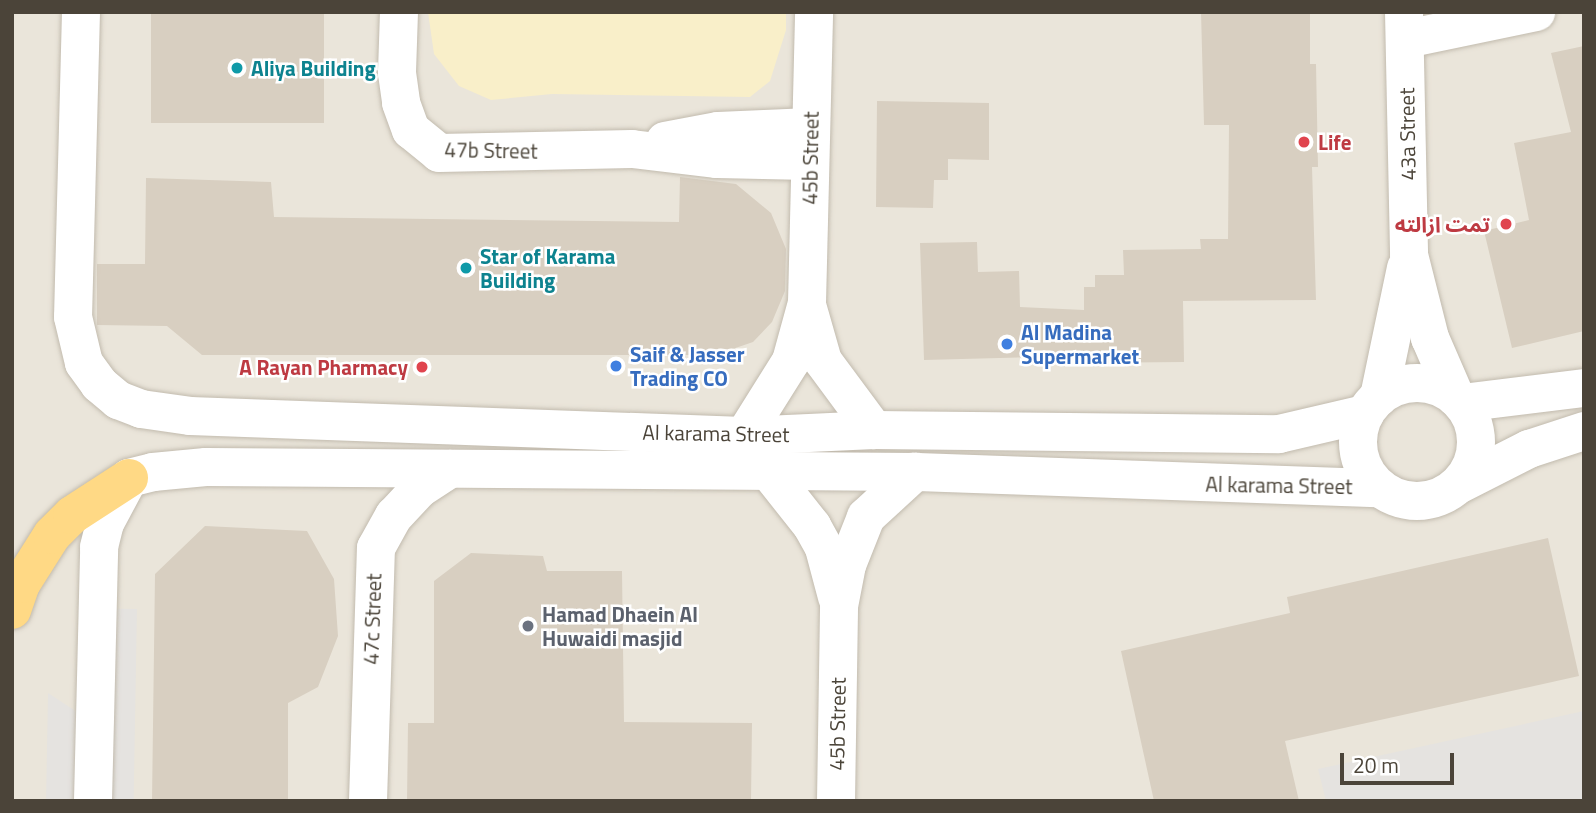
<!DOCTYPE html>
<meta charset="utf-8">
<style>
body{margin:0}
#map{position:relative;width:1596px;height:813px;overflow:hidden;background:#f6f3ec;font-family:"Titillium Web","Noto Sans Arabic",sans-serif}
div>[style]{position:absolute}
.residential>*{inset:0;background:#eae5da;transform-origin:0 0}
.sand>*{inset:0;background:#f9efc9}
.parking>*{inset:0;background:#e5e3e0;transform-origin:0 0}
.building>*{inset:0;background:#d8cfc1;transform-origin:0 0}
.roads{filter:drop-shadow(0 0 2px #c2bbae) drop-shadow(0 0 2px #c2bbae)}
.minor>*{height:38px;margin:-19px;padding:0 19px;transform-origin:19px;border-radius:19px;background:#fff}
.minor>.ring{margin:-19px;padding:0;box-sizing:content-box;background:none;border:38px solid #fff;border-radius:50%}
.trunk>*{height:38px;margin:-19px;padding:0 19px;transform-origin:19px;border-radius:19px;background:#ffd985}
.dots>*{width:19px;height:19px;translate:-50% -50%;box-sizing:border-box;border:4px solid #fff;border-radius:50%}
span{translate:-50% -50%;white-space:nowrap;text-align:center;line-height:1.15;-webkit-text-stroke:5px #fff;paint-order:stroke}
.culture-label{font-size:21px;color:#0d838f;font-weight:700}
.left{translate:0 -50%;text-align:left}
.street-label{font-size:21px;color:#4b4439}
.health-label{font-size:21px;color:#be3a42;font-weight:700}
.right{translate:-100% -50%;text-align:right}
.shop-label{font-size:21px;color:#366cbe;font-weight:700}
.worship-label{font-size:21px;color:#5b616d;font-weight:700}
.frame{position:absolute;inset:0;border:14px solid #4b4439;pointer-events:none}
.scale{position:absolute;left:1340px;top:753px;width:114px;height:32px;box-sizing:border-box;border:4px solid #4b4439;border-top:0;padding-left:9px;font-size:21px;line-height:24px;white-space:nowrap;color:#4b4439;-webkit-text-stroke:5px #fff;paint-order:stroke}
</style>
<div id="map">
<div class="residential">
<i style="left:12px;top:12px;width:1572px;height:789px"></i>
</div>
<div class="sand">
<i style="clip-path:polygon(428px 12px,786px 12px,786px 30px,770px 81px,750px 97px,552px 94px,491px 100px,459px 86px,434px 54px)"></i>
</div>
<div class="parking">
<i style="left:137px;top:609px;width:192px;height:35px;rotate:91deg"></i>
<i style="clip-path:polygon(48px 693px,77px 712px,76px 801px,46px 801px)"></i>
<i style="clip-path:polygon(1584px 711px,1584px 801px,1326px 801px,1318px 769px)"></i>
</div>
<div class="building">
<i style="left:151px;top:12px;width:173px;height:111px"></i>
<i style="clip-path:polygon(1201px 12px,1310px 12px,1310px 64px,1316px 64px,1318px 167px,1312px 167px,1316px 300px,1183px 301px,1184px 362px,1076px 363px,1076px 356px,924px 360px,920px 243px,977px 242px,978px 272px,1019px 271px,1020px 307px,1084px 310px,1084px 287px,1095px 287px,1095px 275px,1124px 275px,1123px 250px,1201px 249px,1200px 239px,1228px 239px,1229px 125px,1204px 125px)"></i>
<i style="clip-path:polygon(1584px 46px,1584px 331px,1512px 348px,1484px 231px,1529px 220px,1514px 143px,1571px 132px,1551px 53px)"></i>
<i style="clip-path:polygon(877px 101px,989px 103px,989px 160px,948px 159px,948px 180px,934px 180px,933px 208px,876px 207px)"></i>
<i style="clip-path:polygon(680px 177px,736px 184px,771px 213px,786px 249px,785px 291px,772px 322px,753px 342px,715px 355px,202px 355px,167px 326px,97px 325px,97px 264px,145px 264px,146px 178px,271px 182px,274px 217px,679px 222px)"></i>
<i style="clip-path:polygon(205px 526px,307px 531px,334px 579px,338px 636px,318px 687px,288px 703px,288px 801px,152px 801px,155px 574px)"></i>
<i style="clip-path:polygon(1548px 538px,1579px 676px,1285px 741px,1299px 801px,1154px 801px,1121px 651px,1290px 613px,1287px 597px)"></i>
<i style="clip-path:polygon(471px 553px,543px 556px,547px 571px,622px 571px,624px 722px,752px 723px,751px 801px,407px 801px,408px 723px,434px 723px,434px 581px)"></i>
</div>
<div class="roads">
<div class="minor">
<i style="left:81px;top:12px;width:305px;rotate:91.5deg"></i>
<i style="left:73px;top:317px;width:47px;rotate:76.6deg"></i>
<i style="left:84px;top:363px;width:26px;rotate:54deg"></i>
<i style="left:99px;top:384px;width:25px;rotate:40deg"></i>
<i style="left:118px;top:400px;width:25px;rotate:21deg"></i>
<i style="left:141px;top:409px;width:49px;rotate:8.1deg"></i>
<i style="left:190px;top:416px;width:554px;rotate:2.07deg"></i>
<i style="left:744px;top:436px;width:130px;rotate:-2.6deg"></i>
<i style="left:874px;top:430px;width:405px;rotate:0.6deg"></i>
<i style="left:1279px;top:434px;width:88px;rotate:-13.1deg"></i>
<i style="left:399px;top:12px;width:61px;rotate:91.9deg"></i>
<i style="left:397px;top:73px;width:30px;rotate:82deg"></i>
<i style="left:401px;top:103px;width:29px;rotate:70deg"></i>
<i style="left:411px;top:130px;width:36px;rotate:39deg"></i>
<i style="left:439px;top:153px;width:193px;rotate:-1.2deg"></i>
<i style="left:632px;top:149px;width:86px;rotate:6.7deg"></i>
<i style="left:717px;top:159px;width:92px;rotate:1.2deg"></i>
<i style="left:1404px;top:12px;width:243px;rotate:88.8deg"></i>
<i style="left:1409px;top:255px;width:86px;rotate:75.8deg"></i>
<i style="left:1430px;top:338px;width:65px;rotate:66.6deg"></i>
<i style="left:1406px;top:39px;width:133px;rotate:-11.7deg"></i>
<i style="left:665px;top:141px;width:54px;rotate:-10.7deg"></i>
<i style="left:718px;top:131px;width:93px;rotate:-2.5deg"></i>
<i style="left:807px;top:305px;width:58px;rotate:74.1deg"></i>
<i style="left:823px;top:361px;width:86px;rotate:53.5deg"></i>
<i class="ring" style="left:1358px;top:383px;width:80px;height:80px"></i>
<i style="left:1379px;top:397px;width:132px;rotate:-78.2deg"></i>
<i style="left:1462px;top:403px;width:123px;rotate:-7deg"></i>
<i style="left:744px;top:436px;width:89px;rotate:-57.9deg"></i>
<i style="left:791px;top:361px;width:60px;rotate:-74.6deg"></i>
<i style="left:807px;top:303px;width:291px;rotate:-88.6deg"></i>
<i style="left:770px;top:473px;width:68px;rotate:51.6deg"></i>
<i style="left:812px;top:526px;width:25px;rotate:61deg"></i>
<i style="left:824px;top:548px;width:51px;rotate:75.1deg"></i>
<i style="left:1458px;top:485px;width:80px;rotate:-26.9deg"></i>
<i style="left:1529px;top:449px;width:58px;rotate:-18.1deg"></i>
<i style="left:93px;top:801px;width:254px;rotate:-88.6deg"></i>
<i style="left:99px;top:547px;width:25px;rotate:-76deg"></i>
<i style="left:105px;top:523px;width:51px;rotate:-61.9deg"></i>
<i style="left:129px;top:478px;width:25px;rotate:-14deg"></i>
<i style="left:153px;top:472px;width:53px;rotate:-5.4deg"></i>
<i style="left:206px;top:467px;width:709px;rotate:0.4deg"></i>
<i style="left:915px;top:472px;width:465px;rotate:2deg"></i>
<i style="left:368px;top:801px;width:253px;rotate:-88.2deg"></i>
<i style="left:376px;top:548px;width:37px;rotate:-61deg"></i>
<i style="left:394px;top:516px;width:37px;rotate:-47deg"></i>
<i style="left:419px;top:489px;width:37px;rotate:-33deg"></i>
<i style="left:836px;top:801px;width:195px;rotate:-89.1deg"></i>
<i style="left:839px;top:606px;width:42px;rotate:-79deg"></i>
<i style="left:847px;top:565px;width:52px;rotate:-68.4deg"></i>
<i style="left:866px;top:517px;width:67px;rotate:-42.6deg"></i>
</div>
<div class="trunk">
<i style="left:12px;top:610px;width:28px;rotate:-71deg"></i>
<i style="left:21px;top:584px;width:58px;rotate:-57.7deg"></i>
<i style="left:52px;top:535px;width:28px;rotate:-45deg"></i>
<i style="left:72px;top:515px;width:68px;rotate:-33deg"></i>
</div>
</div>
<div class="dots">
<i style="left:237px;top:68px;background:#0f9aa8"></i>
<i style="left:1304px;top:142px;background:#e0444e"></i>
<i style="left:1506px;top:224px;background:#e0444e"></i>
<i style="left:466px;top:268px;background:#0f9aa8"></i>
<i style="left:1007px;top:344px;background:#3f7fe0"></i>
<i style="left:616px;top:366px;background:#3f7fe0"></i>
<i style="left:422px;top:367px;background:#e0444e"></i>
<i style="left:528px;top:626px;background:#6b7280"></i>
</div>
<div class="culture-label">
<span class="left" style="left:251px;top:68px">Aliya Building</span>
<span class="left" style="left:480px;top:268px">Star of Karama<br>Building</span>
</div>
<div class="street-label">
<span style="left:1407px;top:134px;rotate:-91deg">43a Street</span>
<span style="left:491px;top:150px;rotate:1deg">47b Street</span>
<span style="left:810px;top:158px;rotate:-89deg">45b Street</span>
<span style="left:716px;top:433px;rotate:1deg">Al karama Street</span>
<span style="left:1279px;top:485px;rotate:1deg">Al karama Street</span>
<span style="left:372px;top:619px;rotate:-88deg">47c Street</span>
<span style="left:837px;top:724px;rotate:-89deg">45b Street</span>
</div>
<div class="health-label">
<span class="left" style="left:1318px;top:142px">Life</span>
<span class="right" style="left:1490px;top:224px">تمت ازالته</span>
<span class="right" style="left:408px;top:367px">A Rayan Pharmacy</span>
</div>
<div class="shop-label">
<span class="left" style="left:1021px;top:344px">Al Madina<br>Supermarket</span>
<span class="left" style="left:630px;top:366px">Saif &amp; Jasser<br>Trading CO</span>
</div>
<div class="worship-label">
<span class="left" style="left:542px;top:626px">Hamad Dhaein Al<br>Huwaidi masjid</span>
</div>
<div class="frame"></div>
<div class="scale">20 m</div>
</div>
